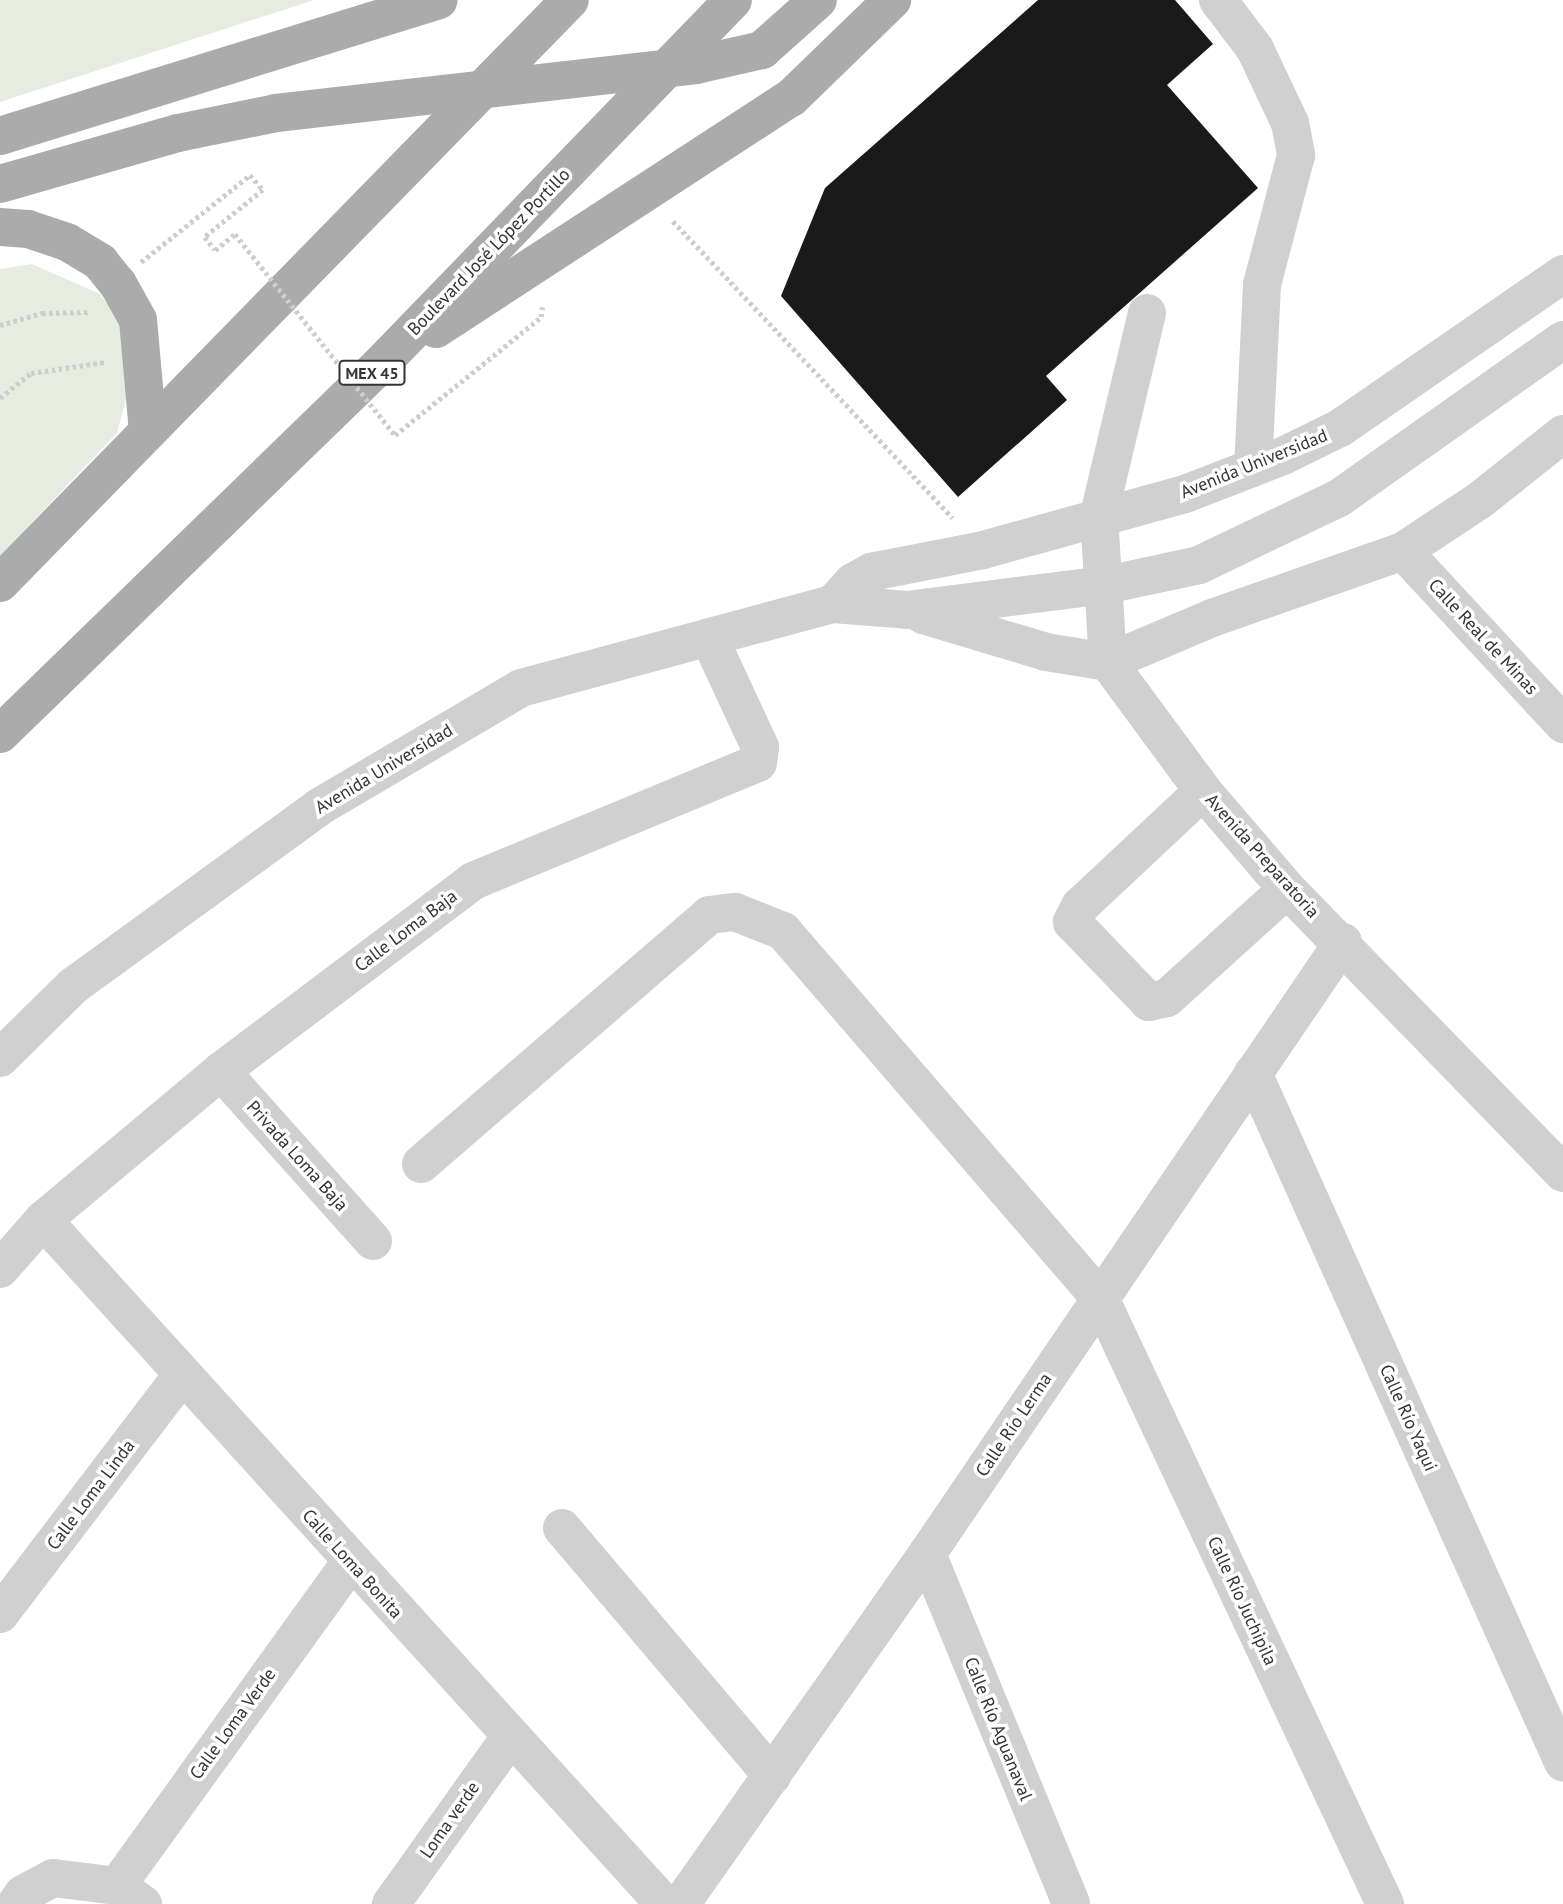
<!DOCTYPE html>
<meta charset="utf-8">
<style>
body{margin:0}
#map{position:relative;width:1563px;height:1904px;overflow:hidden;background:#fff;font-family:"PT Sans",sans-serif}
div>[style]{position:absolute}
.green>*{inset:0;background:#e6ecdf}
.building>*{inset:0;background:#1a1a1a}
.path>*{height:4.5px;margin-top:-2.25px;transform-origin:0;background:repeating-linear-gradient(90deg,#cdcdcd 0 3.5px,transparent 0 7px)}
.minor>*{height:38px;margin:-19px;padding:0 19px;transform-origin:19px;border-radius:19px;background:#d0d0d0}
.major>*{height:38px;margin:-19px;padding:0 19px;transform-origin:19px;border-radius:19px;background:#ababab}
.path-bridge>*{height:4.5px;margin-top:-2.25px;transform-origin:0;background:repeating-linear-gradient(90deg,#cdcdcd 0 3.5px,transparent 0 7px)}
.major-bridge>*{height:38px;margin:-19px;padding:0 19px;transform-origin:19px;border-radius:19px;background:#ababab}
span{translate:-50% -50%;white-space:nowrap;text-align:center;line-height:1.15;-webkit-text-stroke:7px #fff;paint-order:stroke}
.shield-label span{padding:2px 5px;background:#fff;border:2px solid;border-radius:5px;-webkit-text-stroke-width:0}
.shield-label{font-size:16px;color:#333;font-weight:700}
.street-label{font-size:18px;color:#333}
</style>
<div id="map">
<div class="green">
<i style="clip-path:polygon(0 0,314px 0,0 102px)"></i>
<i style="clip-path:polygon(32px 264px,100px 294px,124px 326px,126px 399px,117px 433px,0 556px,0 269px)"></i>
</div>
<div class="building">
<i style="clip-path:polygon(1038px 0,1175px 0,1213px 44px,1167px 85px,1258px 188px,1046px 376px,1067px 400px,958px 497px,781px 296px,825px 188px)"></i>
</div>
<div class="path">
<i style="left:673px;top:221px;width:408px;rotate:46.7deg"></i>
<i style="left:541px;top:317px;width:10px;rotate:-84deg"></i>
<i style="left:0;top:325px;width:44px;rotate:-15.9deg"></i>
<i style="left:42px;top:313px;width:46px;rotate:-1.2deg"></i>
<i style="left:0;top:398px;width:40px;rotate:-39deg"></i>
<i style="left:31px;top:373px;width:75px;rotate:-8.5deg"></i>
</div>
<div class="minor">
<i style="left:1218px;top:0;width:61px;rotate:52.9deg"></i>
<i style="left:1255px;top:49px;width:82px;rotate:64.7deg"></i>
<i style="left:1290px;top:123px;width:33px;rotate:79deg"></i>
<i style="left:1296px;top:155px;width:134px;rotate:104.7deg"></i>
<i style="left:1262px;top:285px;width:183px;rotate:92.8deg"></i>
<i style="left:1147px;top:313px;width:208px;rotate:103.4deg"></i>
<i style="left:1099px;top:515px;width:147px;rotate:86.5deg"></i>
<i style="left:1108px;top:662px;width:160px;rotate:53.6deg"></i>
<i style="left:1203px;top:791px;width:129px;rotate:49.4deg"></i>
<i style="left:1287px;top:889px;width:396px;rotate:45.8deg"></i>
<i style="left:1403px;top:551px;width:236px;rotate:47.2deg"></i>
<i style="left:833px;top:604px;width:30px;rotate:-48deg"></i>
<i style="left:853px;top:582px;width:21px;rotate:-29deg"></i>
<i style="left:871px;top:572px;width:114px;rotate:-11.1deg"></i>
<i style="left:983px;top:550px;width:210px;rotate:-15.5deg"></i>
<i style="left:1185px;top:494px;width:105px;rotate:-21.2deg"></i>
<i style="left:1283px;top:456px;width:64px;rotate:-26.2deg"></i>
<i style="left:1340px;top:428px;width:271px;rotate:-34.6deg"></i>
<i style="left:923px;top:615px;width:128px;rotate:16.7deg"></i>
<i style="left:1046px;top:652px;width:63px;rotate:9.2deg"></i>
<i style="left:1108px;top:662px;width:113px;rotate:-22.9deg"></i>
<i style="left:1212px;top:618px;width:202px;rotate:-19.3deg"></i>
<i style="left:1403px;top:551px;width:92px;rotate:-33.5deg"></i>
<i style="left:1480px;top:500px;width:106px;rotate:-38.5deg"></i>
<i style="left:1203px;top:791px;width:168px;rotate:136.9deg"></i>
<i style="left:1080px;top:906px;width:18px;rotate:117deg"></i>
<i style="left:1072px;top:922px;width:111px;rotate:46.1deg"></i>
<i style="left:1149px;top:1002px;width:18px;rotate:-13deg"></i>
<i style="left:1167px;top:998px;width:162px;rotate:-42.2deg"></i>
<i style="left:0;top:1058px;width:103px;rotate:-44.6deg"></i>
<i style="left:73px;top:986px;width:304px;rotate:-36deg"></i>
<i style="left:319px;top:807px;width:234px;rotate:-30.5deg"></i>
<i style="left:521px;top:688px;width:323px;rotate:-15.1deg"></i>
<i style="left:833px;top:604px;width:74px;rotate:4.6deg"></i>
<i style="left:907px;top:610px;width:201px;rotate:-7.2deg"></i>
<i style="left:1106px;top:585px;width:95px;rotate:-12.1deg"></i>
<i style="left:1199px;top:565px;width:155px;rotate:-25.6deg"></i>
<i style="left:1339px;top:498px;width:274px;rotate:-35.2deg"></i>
<i style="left:221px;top:1071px;width:228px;rotate:48.2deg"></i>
<i style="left:1253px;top:1073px;width:756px;rotate:65.78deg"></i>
<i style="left:421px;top:1164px;width:381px;rotate:-40.8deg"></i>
<i style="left:709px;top:915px;width:26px;rotate:-7deg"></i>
<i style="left:735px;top:912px;width:52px;rotate:21.6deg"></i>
<i style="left:783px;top:931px;width:485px;rotate:49.2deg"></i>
<i style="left:1100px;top:1298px;width:670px;rotate:64.81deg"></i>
<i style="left:43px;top:1220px;width:924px;rotate:47.76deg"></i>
<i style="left:0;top:1269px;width:65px;rotate:-48.7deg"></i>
<i style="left:43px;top:1220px;width:232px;rotate:-39.9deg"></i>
<i style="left:221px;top:1071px;width:316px;rotate:-37deg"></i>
<i style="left:473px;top:881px;width:308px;rotate:-22.5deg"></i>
<i style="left:758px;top:763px;width:16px;rotate:-83deg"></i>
<i style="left:760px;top:747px;width:121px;rotate:-114.9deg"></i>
<i style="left:562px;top:1528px;width:325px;rotate:49.7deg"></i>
<i style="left:927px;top:1554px;width:378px;rotate:67.6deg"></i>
<i style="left:0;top:1614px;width:299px;rotate:-52.7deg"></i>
<i style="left:117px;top:1886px;width:398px;rotate:-54.2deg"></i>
<i style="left:16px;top:1904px;width:12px;rotate:-55deg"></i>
<i style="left:23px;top:1894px;width:34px;rotate:-28deg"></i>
<i style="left:53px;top:1878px;width:64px;rotate:7.1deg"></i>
<i style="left:117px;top:1886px;width:32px;rotate:35deg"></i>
<i style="left:391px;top:1904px;width:205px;rotate:-54.5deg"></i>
<i style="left:681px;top:1904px;width:428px;rotate:-54.9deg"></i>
<i style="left:927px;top:1554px;width:740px;rotate:-55.79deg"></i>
</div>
<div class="major">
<i style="left:0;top:136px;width:459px;rotate:-17.2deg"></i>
<i style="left:0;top:184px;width:185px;rotate:-16deg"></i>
<i style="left:0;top:227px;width:28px;rotate:4deg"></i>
<i style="left:28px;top:229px;width:41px;rotate:18.4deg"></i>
<i style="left:67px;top:242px;width:39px;rotate:31deg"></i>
<i style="left:100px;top:262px;width:28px;rotate:51deg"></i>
<i style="left:118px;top:284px;width:41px;rotate:60.9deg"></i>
<i style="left:138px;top:320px;width:112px;rotate:84.9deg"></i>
<i style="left:436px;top:329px;width:424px;rotate:-33.1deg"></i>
<i style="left:791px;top:98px;width:141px;rotate:-44.1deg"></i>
<i style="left:0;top:583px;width:815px;rotate:-45.65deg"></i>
<i style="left:0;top:734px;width:528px;rotate:-44.16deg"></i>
<i style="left:379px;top:366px;width:509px;rotate:-45.95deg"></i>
</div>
<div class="path-bridge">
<i style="left:141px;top:262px;width:139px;rotate:-38.6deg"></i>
<i style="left:250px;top:175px;width:20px;rotate:49deg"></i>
<i style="left:263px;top:190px;width:75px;rotate:141deg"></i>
<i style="left:205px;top:237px;width:16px;rotate:52deg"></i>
<i style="left:215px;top:250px;width:26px;rotate:-39deg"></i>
<i style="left:235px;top:234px;width:257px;rotate:51.5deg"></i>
<i style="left:395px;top:435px;width:188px;rotate:-38.9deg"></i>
</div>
<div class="major-bridge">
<i style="left:178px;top:133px;width:100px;rotate:-11.5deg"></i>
<i style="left:276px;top:113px;width:423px;rotate:-6.5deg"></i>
<i style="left:696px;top:65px;width:68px;rotate:-12.8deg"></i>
<i style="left:762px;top:50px;width:75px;rotate:-41.8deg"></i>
</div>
<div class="shield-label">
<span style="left:372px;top:373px">MEX 45</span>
</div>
<div class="street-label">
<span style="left:489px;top:252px;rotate:-46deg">Boulevard José López Portillo</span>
<span style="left:1254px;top:464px;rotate:-22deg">Avenida Universidad</span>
<span style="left:1483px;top:637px;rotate:47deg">Calle Real de Minas</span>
<span style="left:384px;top:769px;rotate:-31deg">Avenida Universidad</span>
<span style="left:1262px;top:856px;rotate:48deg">Avenida Preparatoria</span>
<span style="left:406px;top:931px;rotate:-37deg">Calle Loma Baja</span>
<span style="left:297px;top:1156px;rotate:48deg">Privada Loma Baja</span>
<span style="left:1408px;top:1418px;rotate:66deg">Calle Río Yaqui</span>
<span style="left:1014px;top:1425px;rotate:-56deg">Calle Río Lerma</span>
<span style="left:91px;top:1495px;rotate:-53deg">Calle Loma Linda</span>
<span style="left:352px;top:1564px;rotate:48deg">Calle Loma Bonita</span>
<span style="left:1242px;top:1601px;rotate:65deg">Calle Río Juchipila</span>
<span style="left:233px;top:1724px;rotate:-54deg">Calle Loma Verde</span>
<span style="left:998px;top:1729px;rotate:68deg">Calle Río Aguanaval</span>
<span style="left:450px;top:1820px;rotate:-55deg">Loma verde</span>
</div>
</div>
